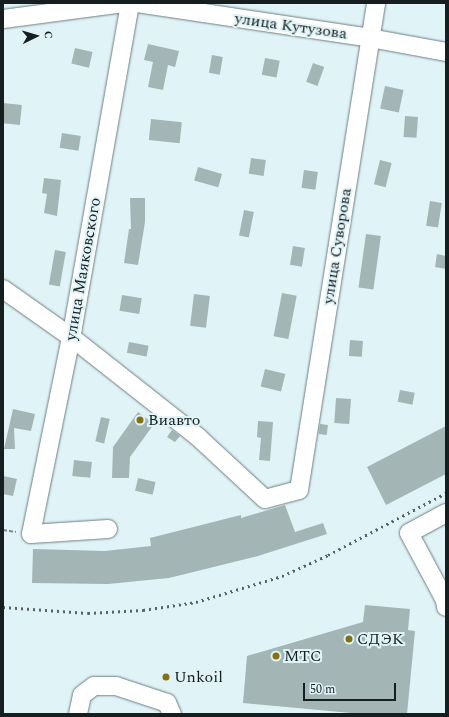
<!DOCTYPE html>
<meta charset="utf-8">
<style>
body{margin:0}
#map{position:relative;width:449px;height:717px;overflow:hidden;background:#e0f3f7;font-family:Spectral,serif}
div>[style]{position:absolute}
.building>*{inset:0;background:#a3b5b4;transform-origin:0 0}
.path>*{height:2px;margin-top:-1px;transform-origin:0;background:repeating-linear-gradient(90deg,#7d8a8d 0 4px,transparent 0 6px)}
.roads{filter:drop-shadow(0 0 1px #6d7e82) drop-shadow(0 0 1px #6d7e82)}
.minor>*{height:18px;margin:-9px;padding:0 9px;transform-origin:9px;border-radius:9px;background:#fff}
.rail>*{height:3px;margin-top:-1.5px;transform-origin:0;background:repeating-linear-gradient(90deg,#596366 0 2px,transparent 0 6px)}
.dots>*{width:11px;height:11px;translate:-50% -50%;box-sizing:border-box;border:2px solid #e0f3f7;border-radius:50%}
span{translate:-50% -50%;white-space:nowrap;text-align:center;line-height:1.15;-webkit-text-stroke:4px #e0f3f7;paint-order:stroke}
.street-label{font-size:16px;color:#171e20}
.poi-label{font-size:16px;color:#171e20}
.left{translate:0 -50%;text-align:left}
.frame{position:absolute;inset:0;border:4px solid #171e20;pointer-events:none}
.north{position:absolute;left:16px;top:16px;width:40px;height:40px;-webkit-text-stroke:3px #e0f3f7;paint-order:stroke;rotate:85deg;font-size:11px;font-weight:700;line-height:16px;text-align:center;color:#171e20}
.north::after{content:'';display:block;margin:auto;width:14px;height:18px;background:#171e20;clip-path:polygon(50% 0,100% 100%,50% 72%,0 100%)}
.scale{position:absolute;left:303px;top:683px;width:93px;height:18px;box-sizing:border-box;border:2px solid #171e20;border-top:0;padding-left:5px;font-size:12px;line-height:14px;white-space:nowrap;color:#171e20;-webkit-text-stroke:3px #e0f3f7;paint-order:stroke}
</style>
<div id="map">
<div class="building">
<i style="clip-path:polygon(148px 44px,179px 51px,175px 67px,168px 65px,163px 90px,148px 87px,153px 62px,144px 60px)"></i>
<i style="left:75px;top:48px;width:18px;height:16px;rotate:13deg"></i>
<i style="left:212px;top:55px;width:11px;height:18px;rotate:10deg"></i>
<i style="left:265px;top:58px;width:15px;height:17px;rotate:11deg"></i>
<i style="left:313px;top:63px;width:12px;height:20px;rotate:20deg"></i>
<i style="left:385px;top:86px;width:19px;height:23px;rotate:12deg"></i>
<i style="left:3px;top:103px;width:19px;height:20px;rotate:6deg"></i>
<i style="left:405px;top:116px;width:13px;height:21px;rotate:4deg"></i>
<i style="left:151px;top:119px;width:31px;height:21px;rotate:6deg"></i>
<i style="left:62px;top:133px;width:19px;height:15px;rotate:9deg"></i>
<i style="left:251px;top:158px;width:15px;height:16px;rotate:8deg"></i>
<i style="left:380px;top:160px;width:12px;height:25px;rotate:14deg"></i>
<i style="left:198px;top:167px;width:25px;height:14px;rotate:16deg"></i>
<i style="left:304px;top:170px;width:14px;height:18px;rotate:8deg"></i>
<i style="clip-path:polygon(44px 178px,61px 180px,57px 216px,44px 213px,47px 194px,42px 193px)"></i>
<i style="clip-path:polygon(130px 198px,145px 198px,145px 222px,138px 265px,124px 263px,129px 229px,131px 229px)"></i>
<i style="left:430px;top:201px;width:12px;height:25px;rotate:9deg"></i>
<i style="left:244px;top:210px;width:10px;height:26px;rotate:11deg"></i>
<i style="left:366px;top:234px;width:15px;height:54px;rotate:8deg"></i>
<i style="left:293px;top:246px;width:12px;height:19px;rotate:9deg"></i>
<i style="left:55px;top:250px;width:11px;height:35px;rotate:10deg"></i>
<i style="clip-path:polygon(437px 254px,446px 256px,446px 269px,435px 267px)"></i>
<i style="left:282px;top:293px;width:15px;height:44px;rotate:11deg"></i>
<i style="left:194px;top:294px;width:16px;height:32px;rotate:7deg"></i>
<i style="left:122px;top:295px;width:20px;height:16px;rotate:9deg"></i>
<i style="left:350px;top:340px;width:13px;height:16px;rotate:4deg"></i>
<i style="left:129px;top:342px;width:20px;height:11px;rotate:11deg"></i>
<i style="left:265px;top:369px;width:21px;height:18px;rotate:14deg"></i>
<i style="left:400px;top:390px;width:15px;height:12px;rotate:11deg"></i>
<i style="left:336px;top:398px;width:15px;height:25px;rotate:4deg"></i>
<i style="clip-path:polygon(13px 409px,35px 414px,31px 431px,14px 428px,15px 449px,4px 449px)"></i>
<i style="clip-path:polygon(138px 412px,154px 424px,130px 457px,129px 478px,112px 478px,113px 447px)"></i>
<i style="left:101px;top:417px;width:9px;height:25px;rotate:13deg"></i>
<i style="clip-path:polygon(258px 421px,273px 422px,270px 461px,259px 460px,261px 438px,257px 437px)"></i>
<i style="left:320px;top:424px;width:8px;height:10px;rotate:7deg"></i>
<i style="clip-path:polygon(446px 426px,446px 474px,386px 505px,367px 467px)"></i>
<i style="clip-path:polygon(172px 430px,180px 436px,175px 442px,167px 437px)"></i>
<i style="left:74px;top:460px;width:18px;height:16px;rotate:6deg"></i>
<i style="clip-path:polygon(3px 476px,17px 479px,13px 496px,3px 494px)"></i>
<i style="left:138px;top:478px;width:18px;height:13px;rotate:13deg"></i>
<i style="clip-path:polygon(285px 505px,295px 532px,323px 523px,327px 534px,258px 556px,169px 578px,108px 584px,32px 583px,33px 549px,105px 551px,151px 546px,150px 538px,241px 515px,241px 518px)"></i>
<i style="clip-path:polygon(365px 605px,410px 609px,408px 630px,415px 631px,407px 714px,362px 714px,243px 703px,247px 656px,363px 622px)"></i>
</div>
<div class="path">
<i style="left:3px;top:530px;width:13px;rotate:9deg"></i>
</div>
<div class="roads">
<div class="minor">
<i style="left:137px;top:3px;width:236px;rotate:8.5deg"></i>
<i style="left:370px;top:38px;width:77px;rotate:10.4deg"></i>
<i style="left:3px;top:19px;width:122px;rotate:-7.5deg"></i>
<i style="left:3px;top:289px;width:83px;rotate:35.2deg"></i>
<i style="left:71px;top:337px;width:162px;rotate:38.2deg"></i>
<i style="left:198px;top:437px;width:91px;rotate:42.8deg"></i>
<i style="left:265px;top:499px;width:35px;rotate:-15deg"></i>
<i style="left:299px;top:490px;width:493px;rotate:-81deg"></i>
<i style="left:446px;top:513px;width:42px;rotate:151.6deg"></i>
<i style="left:409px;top:533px;width:76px;rotate:61.8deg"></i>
<i style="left:445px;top:600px;width:7px;rotate:82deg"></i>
<i style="left:108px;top:529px;width:77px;rotate:176.3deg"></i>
<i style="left:31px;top:534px;width:211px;rotate:-78.5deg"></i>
<i style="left:73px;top:327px;width:329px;rotate:-80deg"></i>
<i style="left:78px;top:714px;width:19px;rotate:-78deg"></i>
<i style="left:82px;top:695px;width:15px;rotate:-37deg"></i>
<i style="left:94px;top:686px;width:22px"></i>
<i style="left:116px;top:686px;width:54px;rotate:18.4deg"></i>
<i style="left:167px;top:703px;width:12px;rotate:66deg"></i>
</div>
</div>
<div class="rail">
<i style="left:3px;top:607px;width:85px;rotate:4deg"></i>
<i style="left:88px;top:613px;width:55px;rotate:-3.1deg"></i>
<i style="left:143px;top:610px;width:54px;rotate:-8.6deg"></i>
<i style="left:196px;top:602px;width:90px;rotate:-16.8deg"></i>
<i style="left:282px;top:576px;width:51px;rotate:-24.5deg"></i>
<i style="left:328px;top:555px;width:133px;rotate:-27.7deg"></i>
</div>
<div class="dots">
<i style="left:140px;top:420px;background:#866f0f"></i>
<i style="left:349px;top:639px;background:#866f0f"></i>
<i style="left:276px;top:656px;background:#866f0f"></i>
<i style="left:166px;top:677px;background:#866f0f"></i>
</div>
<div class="street-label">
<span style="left:291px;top:26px;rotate:8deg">улица Кутузова</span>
<span style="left:337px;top:246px;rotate:-81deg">улица Суворова</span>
<span style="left:83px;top:269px;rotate:-80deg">улица Маяковского</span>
</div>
<div class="poi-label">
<span class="left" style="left:148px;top:420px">Виавто</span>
<span class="left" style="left:357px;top:639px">СДЭК</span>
<span class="left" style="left:284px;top:656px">МТС</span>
<span class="left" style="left:174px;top:677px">Unkoil</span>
</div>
<div class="frame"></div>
<div class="north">С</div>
<div class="scale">50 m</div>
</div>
